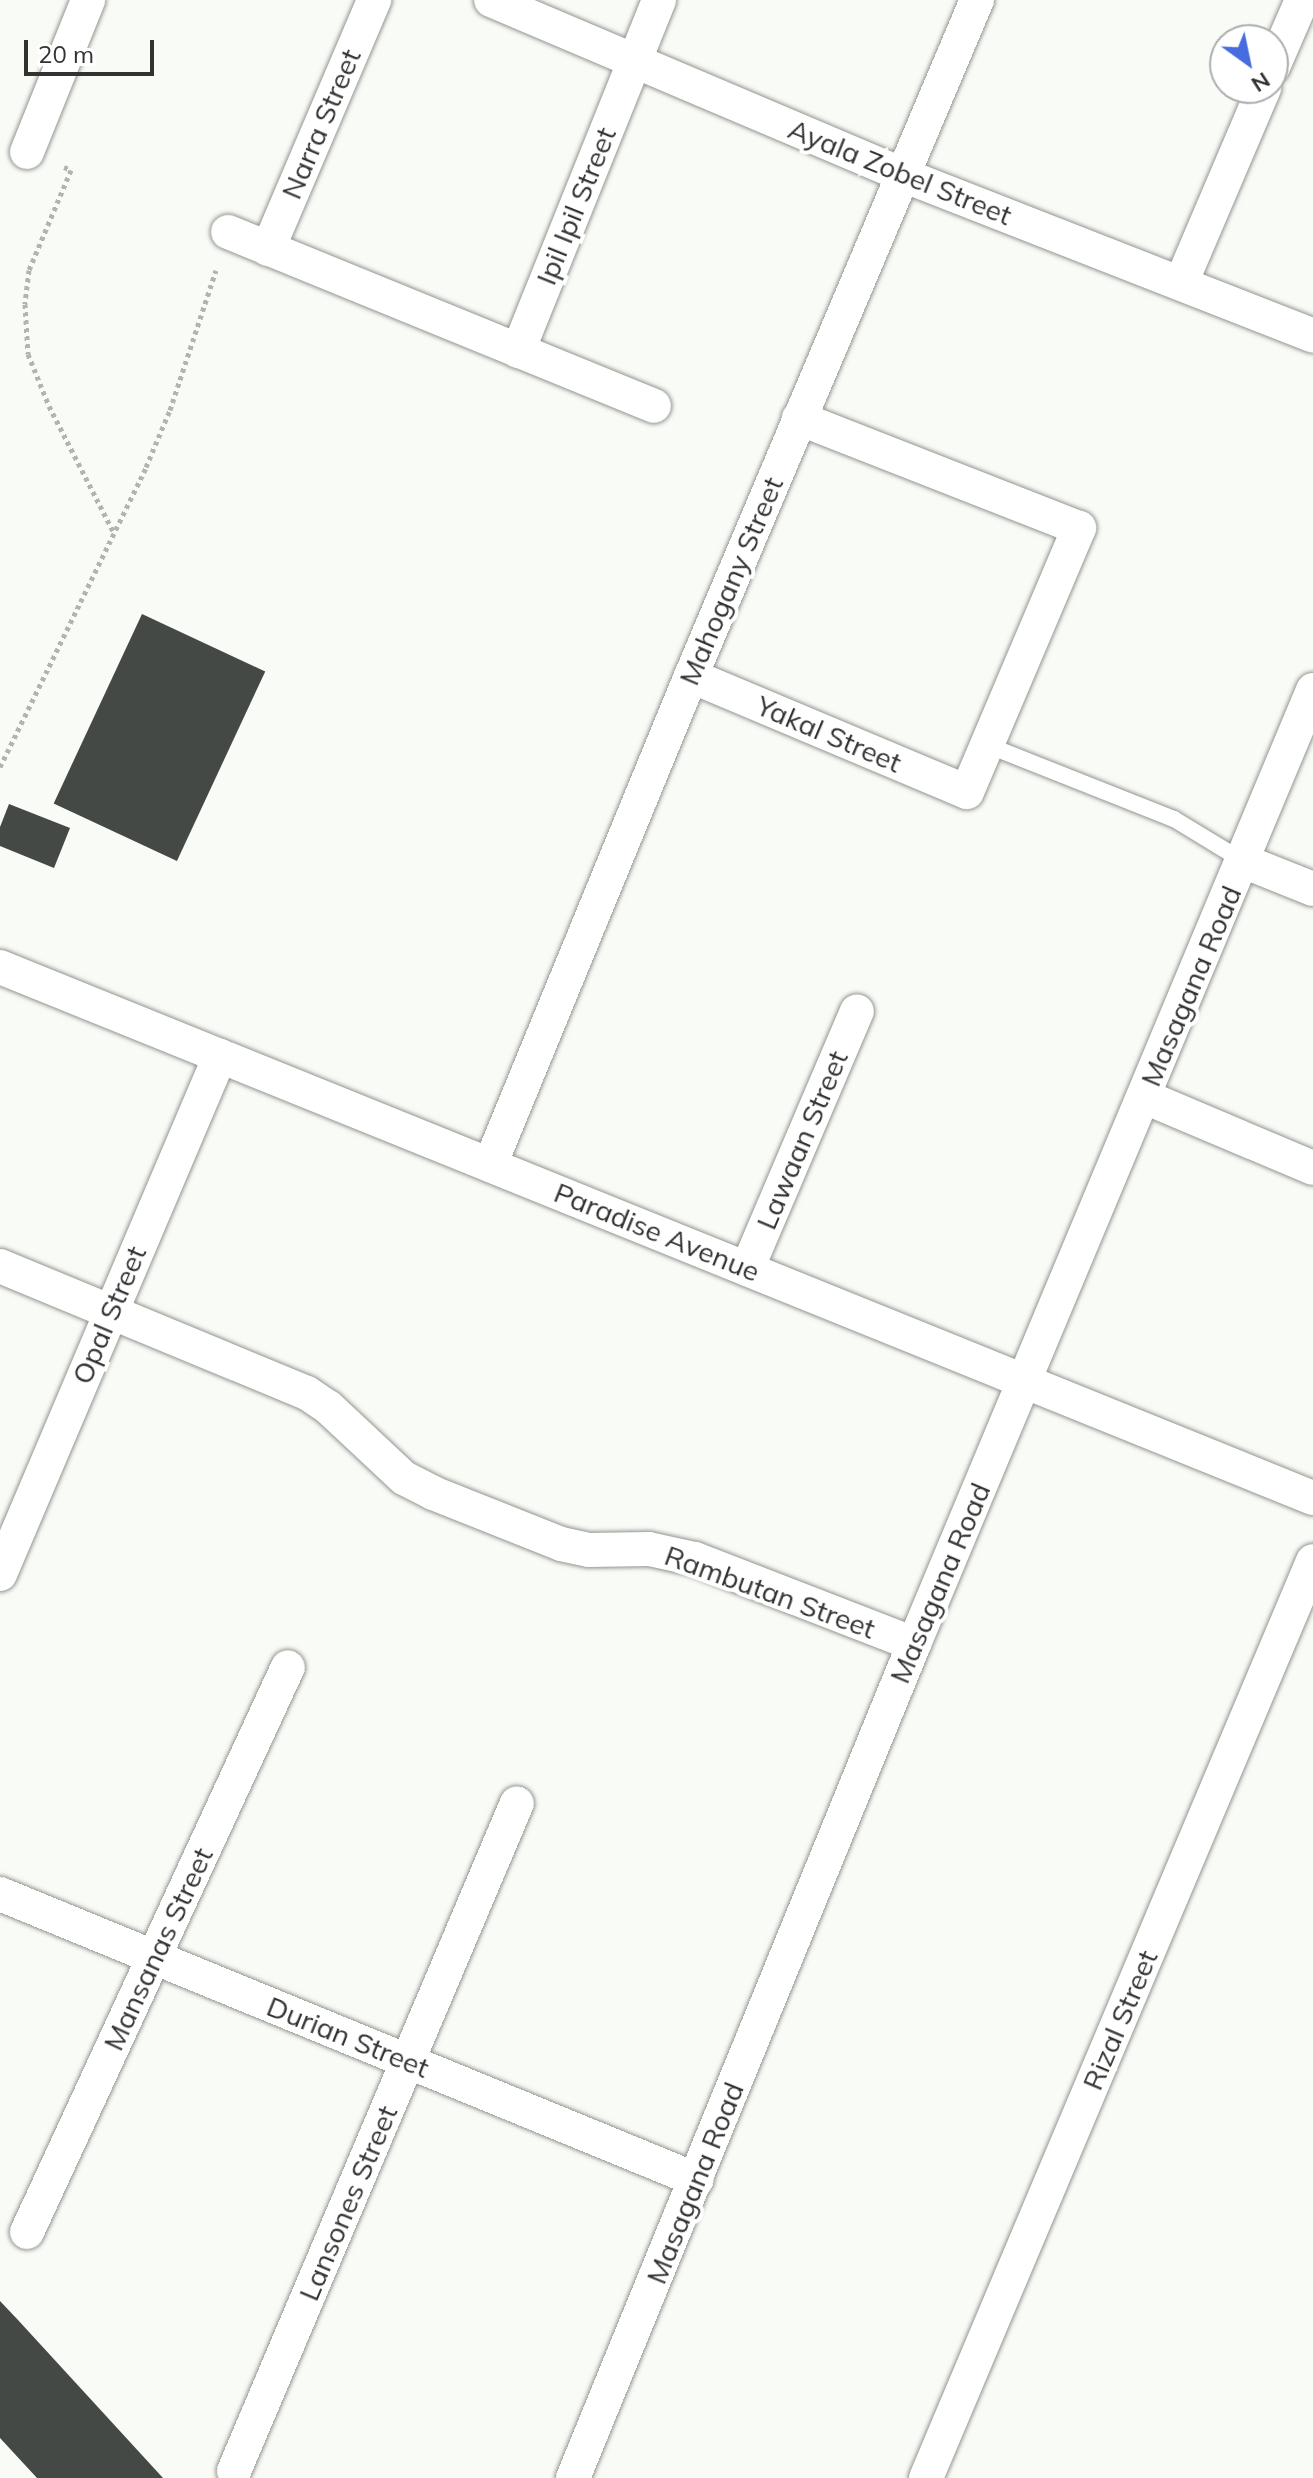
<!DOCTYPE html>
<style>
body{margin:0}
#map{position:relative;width:1313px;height:2478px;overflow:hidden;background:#f9fcf6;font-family:Mulish,sans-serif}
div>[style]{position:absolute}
.building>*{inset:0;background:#454946;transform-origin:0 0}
.path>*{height:5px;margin-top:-2.5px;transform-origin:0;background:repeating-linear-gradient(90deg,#b1b4af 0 4px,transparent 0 8px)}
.roads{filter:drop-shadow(0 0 2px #939590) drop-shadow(0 0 2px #939590)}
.service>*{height:16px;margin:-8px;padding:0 8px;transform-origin:8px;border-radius:8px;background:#fff}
.minor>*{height:34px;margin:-17px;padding:0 17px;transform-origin:17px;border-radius:17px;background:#fff}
span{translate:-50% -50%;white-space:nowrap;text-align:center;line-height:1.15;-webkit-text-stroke:8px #fff;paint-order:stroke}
.street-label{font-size:28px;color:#323331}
.north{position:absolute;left:1209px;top:24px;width:80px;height:80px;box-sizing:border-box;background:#fff;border:2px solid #adadad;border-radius:50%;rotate:147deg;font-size:22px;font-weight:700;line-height:32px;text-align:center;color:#323331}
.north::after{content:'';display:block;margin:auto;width:28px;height:36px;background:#466cdf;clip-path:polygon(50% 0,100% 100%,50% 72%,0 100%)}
.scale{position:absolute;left:24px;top:40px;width:130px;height:36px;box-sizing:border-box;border:4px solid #323331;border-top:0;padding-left:10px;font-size:24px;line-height:28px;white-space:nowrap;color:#323331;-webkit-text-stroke:6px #fff;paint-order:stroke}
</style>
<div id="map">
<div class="building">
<i style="left:142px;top:614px;width:136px;height:209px;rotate:25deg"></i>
<i style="clip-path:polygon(9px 804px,70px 828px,54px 868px,0 846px,0 827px)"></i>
<i style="clip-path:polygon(0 2301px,18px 2320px,163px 2478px,37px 2478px,0 2438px)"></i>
</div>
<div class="path">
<i style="left:64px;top:167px;width:8px;rotate:23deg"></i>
<i style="left:71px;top:170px;width:108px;rotate:112.8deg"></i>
<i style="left:29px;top:270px;width:34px;rotate:97deg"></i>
<i style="left:25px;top:304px;width:50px;rotate:86.6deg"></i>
<i style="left:28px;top:354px;width:56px;rotate:68deg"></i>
<i style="left:49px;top:406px;width:140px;rotate:62.9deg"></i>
<i style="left:0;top:767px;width:334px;rotate:-64deg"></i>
<i style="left:146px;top:467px;width:62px;rotate:-67.2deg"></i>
<i style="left:170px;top:410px;width:147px;rotate:-71.8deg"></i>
</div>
<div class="roads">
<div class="service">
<i style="left:987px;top:745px;width:201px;rotate:21.6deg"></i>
<i style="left:1174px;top:819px;width:81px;rotate:31.3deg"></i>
</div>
<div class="minor">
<i style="left:491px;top:0;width:448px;rotate:23deg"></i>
<i style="left:903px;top:175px;width:440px;rotate:21.4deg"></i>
<i style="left:1273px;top:67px;width:73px;rotate:-66.6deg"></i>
<i style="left:27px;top:152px;width:164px;rotate:-68.1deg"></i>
<i style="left:228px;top:232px;width:460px;rotate:22.2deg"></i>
<i style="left:268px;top:249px;width:271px;rotate:-66.9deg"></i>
<i style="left:1181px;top:283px;width:212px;rotate:-66.9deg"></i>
<i style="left:518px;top:351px;width:378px;rotate:-68.1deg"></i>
<i style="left:691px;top:676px;width:299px;rotate:22.8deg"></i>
<i style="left:967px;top:792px;width:287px;rotate:-67deg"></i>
<i style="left:1079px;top:528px;width:301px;rotate:-158.6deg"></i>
<i style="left:1243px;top:861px;width:75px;rotate:21.8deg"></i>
<i style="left:0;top:967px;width:1416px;rotate:22.02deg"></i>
<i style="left:1145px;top:1097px;width:182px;rotate:22.9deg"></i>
<i style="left:490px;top:1165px;width:529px;rotate:-67.66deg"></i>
<i style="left:691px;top:676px;width:734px;rotate:-67.07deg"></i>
<i style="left:0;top:1266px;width:332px;rotate:22.5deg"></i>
<i style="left:307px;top:1393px;width:25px;rotate:34deg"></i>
<i style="left:328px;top:1407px;width:104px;rotate:43.1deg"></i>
<i style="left:404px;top:1478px;width:33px;rotate:27deg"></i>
<i style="left:433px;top:1493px;width:138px;rotate:21.7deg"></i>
<i style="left:561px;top:1544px;width:29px;rotate:12deg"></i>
<i style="left:589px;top:1550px;width:60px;rotate:-1deg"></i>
<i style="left:649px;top:1549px;width:47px;rotate:12.3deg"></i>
<i style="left:695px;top:1559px;width:235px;rotate:21.2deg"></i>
<i style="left:747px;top:1269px;width:280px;rotate:-66.9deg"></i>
<i style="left:0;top:1574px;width:563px;rotate:-66.99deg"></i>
<i style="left:0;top:1894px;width:753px;rotate:22.31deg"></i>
<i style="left:27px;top:2232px;width:622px;rotate:-65.21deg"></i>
<i style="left:234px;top:2471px;width:725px;rotate:-67.04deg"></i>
<i style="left:573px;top:2478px;width:901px;rotate:-67.76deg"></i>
<i style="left:914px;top:1644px;width:1034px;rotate:-67.3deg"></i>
<i style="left:926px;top:2478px;width:995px;rotate:-67.12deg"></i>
</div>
</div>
<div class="street-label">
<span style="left:321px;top:124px;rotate:-67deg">Narra Street</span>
<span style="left:900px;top:172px;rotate:22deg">Ayala Zobel Street</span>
<span style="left:576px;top:206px;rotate:-68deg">Ipil Ipil Street</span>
<span style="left:731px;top:581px;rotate:-67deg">Mahogany Street</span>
<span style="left:829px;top:734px;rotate:23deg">Yakal Street</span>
<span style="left:1191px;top:986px;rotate:-67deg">Masagana Road</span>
<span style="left:802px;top:1140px;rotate:-67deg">Lawaan Street</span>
<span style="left:657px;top:1232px;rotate:22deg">Paradise Avenue</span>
<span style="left:109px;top:1315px;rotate:-67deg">Opal Street</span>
<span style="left:940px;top:1583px;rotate:-67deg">Masagana Road</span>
<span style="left:770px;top:1592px;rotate:20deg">Rambutan Street</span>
<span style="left:158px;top:1949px;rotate:-65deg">Mansanas Street</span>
<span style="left:1120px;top:2020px;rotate:-67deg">Rizal Street</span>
<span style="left:348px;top:2037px;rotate:22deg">Durian Street</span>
<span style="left:695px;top:2183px;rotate:-68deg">Masagana Road</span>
<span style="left:348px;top:2203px;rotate:-67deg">Lansones Street</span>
</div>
<div class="north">N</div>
<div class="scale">20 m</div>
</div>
